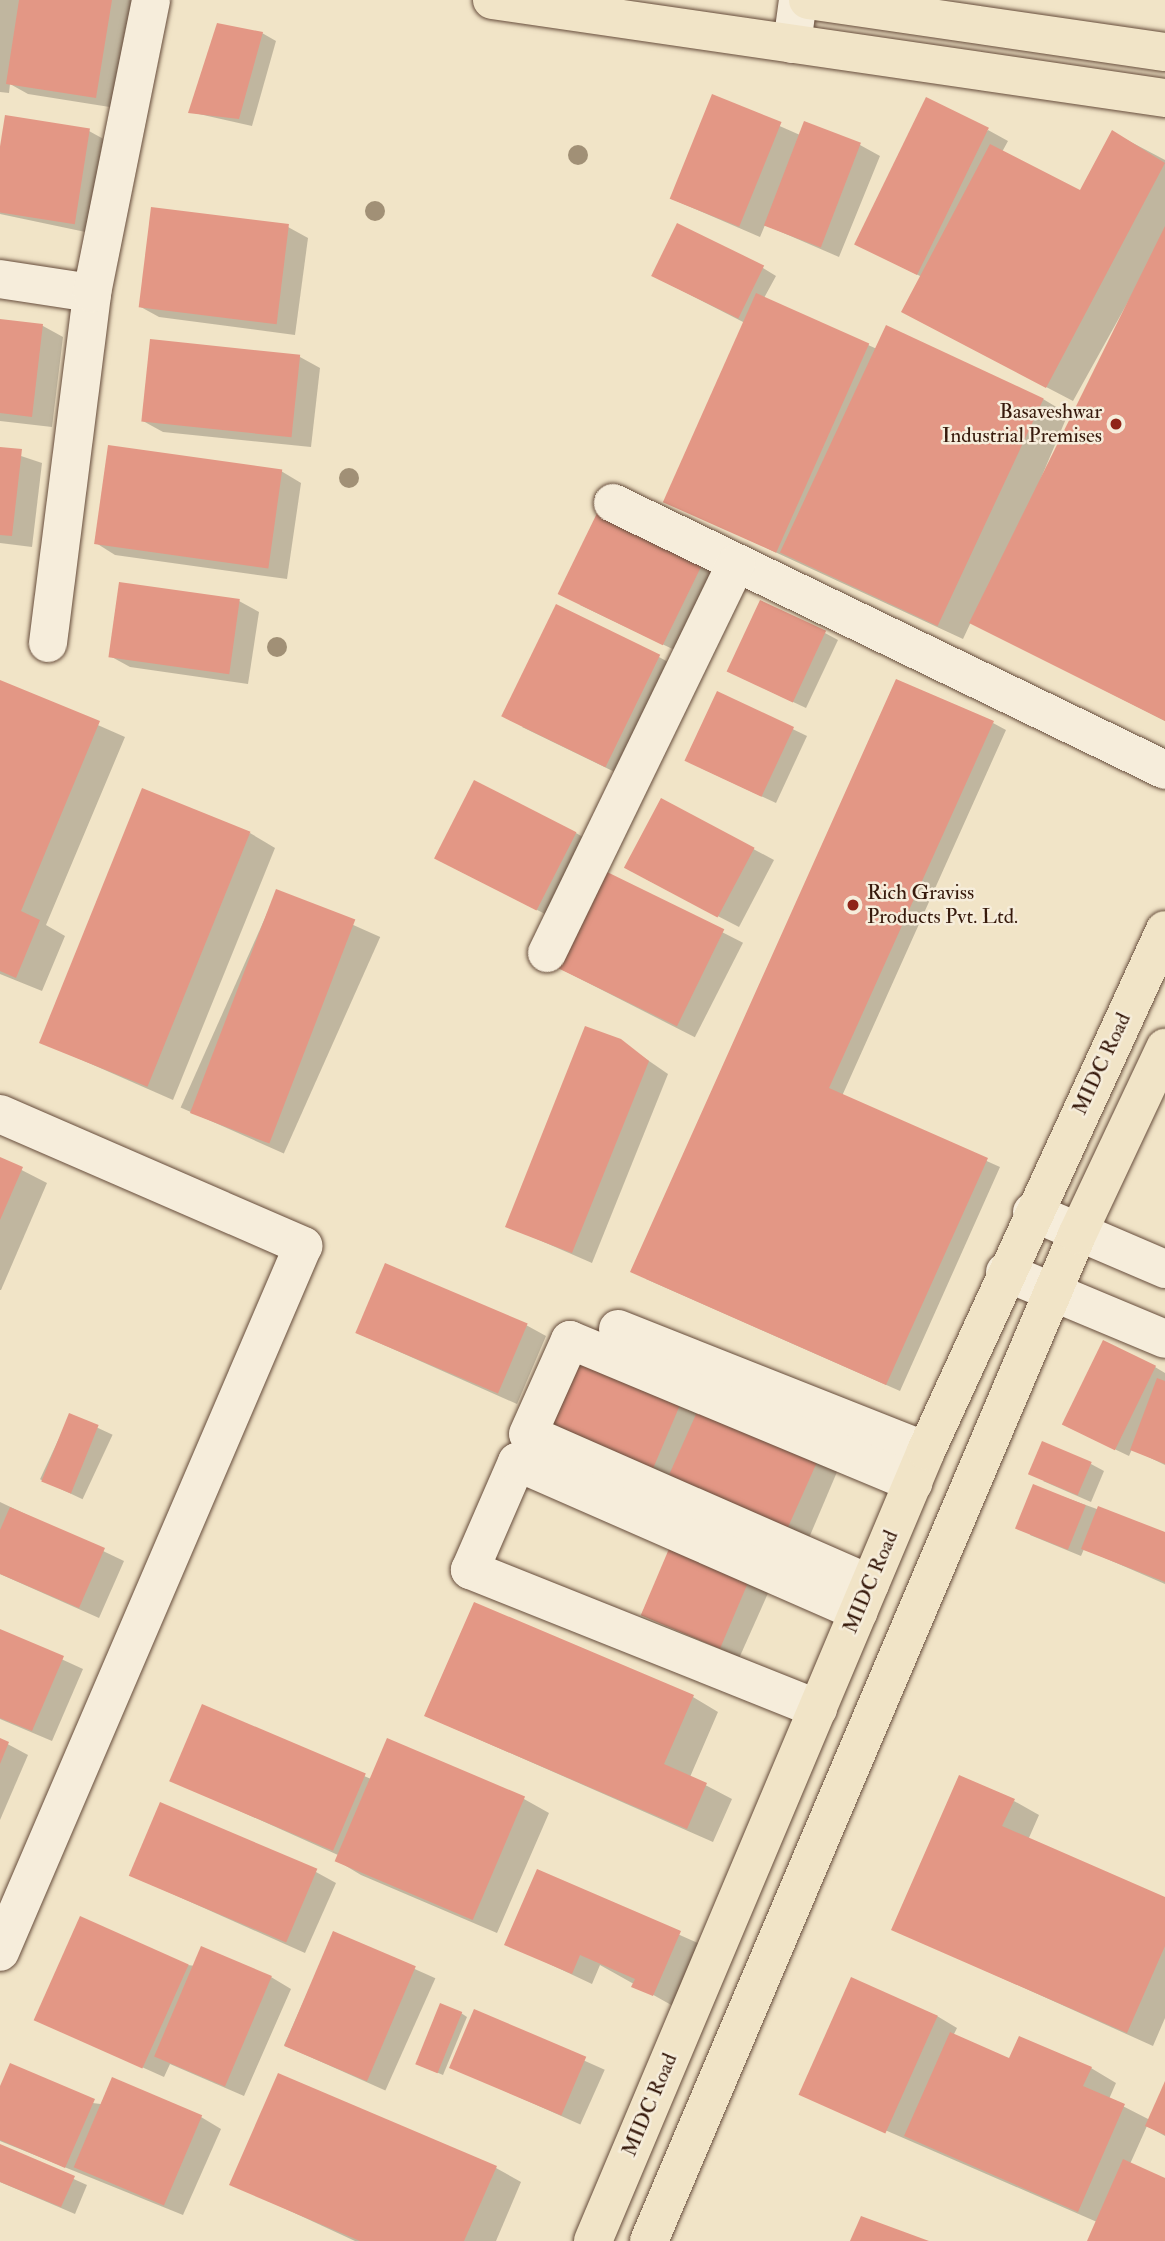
<!DOCTYPE html>
<style>
body{margin:0}
#map{position:relative;width:1165px;height:2241px;overflow:hidden;background:#f1e4c7;font-family:"IM FELL Double Pica",serif}
div>[style]{position:absolute}
.shadow>*{inset:0;background:#0003;transform-origin:0 0}
.building>*{inset:0;background:#e39785;transform-origin:0 0}
.roads{filter:drop-shadow(0 0 2px #664c3b) drop-shadow(0 0 2px #664c3b)}
.minor>*{height:38px;margin:-19px;padding:0 19px;transform-origin:19px;border-radius:19px;background:#f6eddb}
.major>*{height:38px;margin:-19px;padding:0 19px;transform-origin:19px;border-radius:19px;background:#f1e4c7}
.trees>*{width:20px;height:20px;margin:-10px;border-radius:50%;background:#a19076}
.dots>*{width:19px;height:19px;translate:-50% -50%;box-sizing:border-box;border:4px solid #f6eddb;border-radius:50%}
span{translate:-50% -50%;white-space:nowrap;text-align:center;line-height:1.15;-webkit-text-stroke:5px #f6eddb;paint-order:stroke}
.poi-label{font-size:21px;color:#371a0c}
.right{translate:-100% -50%;text-align:right}
.left{translate:0 -50%;text-align:left}
.street-label{font-size:21px;color:#371a0c}
</style>
<div id="map">
<div class="shadow">
<i style="clip-path:polygon(0 0,133px 0,116px 108px,28px 94px,10px 84px,9px 93px,0 92px)"></i>
<i style="clip-path:polygon(262px 33px,276px 41px,252px 126px,190px 112px)"></i>
<i style="clip-path:polygon(712px 96px,800px 135px,860px 145px,880px 156px,839px 257px,765px 225px,760px 237px,672px 199px)"></i>
<i style="clip-path:polygon(7px 117px,89px 131px,109px 142px,95px 234px,0 214px)"></i>
<i style="clip-path:polygon(988px 130px,1008px 141px,1002px 152px,1081px 193px,1112px 132px,1165px 160px,1165px 721px,971px 622px,963px 639px,665px 501px,745px 323px,665px 282px,763px 268px,776px 276px,764px 298px,877px 349px,1043px 399px,1068px 414px,1028px 509px,1144px 273px,1073px 401px,929px 326px,922px 277px,876px 254px)"></i>
<i style="clip-path:polygon(288px 227px,308px 238px,295px 335px,159px 317px,139px 306px)"></i>
<i style="clip-path:polygon(0 321px,43px 326px,63px 337px,52px 427px,0 421px)"></i>
<i style="clip-path:polygon(300px 357px,320px 368px,311px 447px,163px 432px,143px 421px)"></i>
<i style="clip-path:polygon(0 449px,42px 463px,32px 547px,0 543px)"></i>
<i style="clip-path:polygon(281px 471px,301px 483px,287px 579px,115px 555px,96px 543px)"></i>
<i style="clip-path:polygon(602px 508px,725px 569px,683px 654px,580px 605px)"></i>
<i style="clip-path:polygon(239px 601px,259px 612px,248px 684px,130px 667px,110px 656px)"></i>
<i style="clip-path:polygon(825px 633px,838px 640px,806px 708px,742px 678px)"></i>
<i style="clip-path:polygon(659px 657px,679px 668px,625px 777px,522px 727px)"></i>
<i style="clip-path:polygon(0 682px,125px 737px,46px 925px,65px 936px,42px 991px,0 974px)"></i>
<i style="clip-path:polygon(718px 693px,807px 736px,776px 803px,701px 768px)"></i>
<i style="clip-path:polygon(993px 723px,1006px 730px,842px 1096px,1000px 1167px,900px 1391px,646px 1279px)"></i>
<i style="clip-path:polygon(662px 800px,774px 860px,739px 927px,646px 879px)"></i>
<i style="clip-path:polygon(250px 833px,275px 848px,173px 1100px,41px 1042px)"></i>
<i style="clip-path:polygon(576px 833px,595px 844px,557px 920px,456px 869px)"></i>
<i style="left:604px;top:872px;width:156px;height:106px;rotate:27deg"></i>
<i style="left:277px;top:891px;width:113px;height:237px;rotate:24deg"></i>
<i style="clip-path:polygon(620px 1041px,668px 1074px,592px 1263px,507px 1226px)"></i>
<i style="clip-path:polygon(0 1159px,47px 1183px,1px 1290px,0 1290px)"></i>
<i style="clip-path:polygon(526px 1325px,546px 1336px,517px 1404px,357px 1333px)"></i>
<i style="left:579px;top:1358px;width:282px;height:86px;rotate:23deg"></i>
<i style="clip-path:polygon(1155px 1367px,1165px 1373px,1165px 1465px,1132px 1449px,1129px 1456px,1064px 1425px)"></i>
<i style="left:70px;top:1415px;width:47px;height:71px;rotate:25deg"></i>
<i style="clip-path:polygon(1091px 1464px,1104px 1471px,1091px 1502px,1043px 1481px)"></i>
<i style="clip-path:polygon(1034px 1486px,1165px 1534px,1165px 1584px,1084px 1549px,1081px 1556px,1030px 1535px)"></i>
<i style="clip-path:polygon(0 1502px,124px 1561px,99px 1618px,0 1574px)"></i>
<i style="left:675px;top:1539px;width:107px;height:82px;rotate:24deg"></i>
<i style="clip-path:polygon(0 1631px,83px 1669px,52px 1741px,0 1719px)"></i>
<i style="clip-path:polygon(693px 1697px,718px 1712px,690px 1777px,732px 1799px,713px 1842px,426px 1716px)"></i>
<i style="clip-path:polygon(203px 1706px,371px 1779px,524px 1799px,549px 1813px,497px 1933px,361px 1875px,336px 1860px,338px 1855px,171px 1780px)"></i>
<i style="clip-path:polygon(0 1740px,28px 1755px,0 1820px)"></i>
<i style="clip-path:polygon(1014px 1801px,1039px 1815px,1028px 1840px,1165px 1899px,1165px 2018px,1153px 2046px,893px 1929px)"></i>
<i style="clip-path:polygon(316px 1872px,336px 1883px,305px 1953px,130px 1875px)"></i>
<i style="clip-path:polygon(538px 1872px,700px 1944px,673px 2006px,600px 1965px,592px 1984px,507px 1944px)"></i>
<i style="left:334px;top:1933px;width:111px;height:123px;rotate:24deg"></i>
<i style="clip-path:polygon(188px 1965px,271px 1977px,291px 1989px,244px 2096px,170px 2064px,164px 2077px,37px 2020px)"></i>
<i style="clip-path:polygon(852px 1979px,937px 2016px,957px 2028px,953px 2036px,1010px 2061px,1091px 2068px,1116px 2083px,1109px 2099px,1150px 2120px,1165px 2085px,1165px 2136px,1147px 2126px,1130px 2164px,1165px 2180px,1165px 2241px,1089px 2241px,1097px 2222px,802px 2094px)"></i>
<i style="left:475px;top:2012px;width:142px;height:60px;rotate:24deg"></i>
<i style="clip-path:polygon(461px 2013px,467px 2017px,443px 2075px,422px 2066px)"></i>
<i style="clip-path:polygon(0 2091px,201px 2117px,221px 2129px,183px 2215px,0 2141px)"></i>
<i style="clip-path:polygon(0 2146px,87px 2185px,75px 2214px,0 2182px)"></i>
<i style="clip-path:polygon(496px 2168px,521px 2182px,496px 2241px,355px 2241px,232px 2184px)"></i>
</div>
<div class="building">
<i style="clip-path:polygon(19px 0,112px 0,96px 98px,6px 84px)"></i>
<i style="clip-path:polygon(217px 23px,263px 32px,239px 119px,188px 113px)"></i>
<i style="left:712px;top:94px;width:75px;height:113px;rotate:22deg"></i>
<i style="left:926px;top:97px;width:70px;height:164px;rotate:26deg"></i>
<i style="left:5px;top:115px;width:86px;height:97px;rotate:9deg"></i>
<i style="left:804px;top:121px;width:61px;height:112px;rotate:21deg"></i>
<i style="clip-path:polygon(1112px 130px,1165px 163px,1046px 388px,901px 312px,990px 144px,1080px 190px)"></i>
<i style="left:151px;top:207px;width:139px;height:101px;rotate:7deg"></i>
<i style="left:677px;top:223px;width:97px;height:59px;rotate:26deg"></i>
<i style="clip-path:polygon(1165px 226px,1165px 721px,969px 623px)"></i>
<i style="left:756px;top:293px;width:124px;height:229px;rotate:24deg"></i>
<i style="clip-path:polygon(0 319px,43px 324px,32px 417px,0 413px)"></i>
<i style="left:886px;top:325px;width:174px;height:251px;rotate:25deg"></i>
<i style="left:150px;top:339px;width:151px;height:83px;rotate:6deg"></i>
<i style="left:108px;top:445px;width:176px;height:100px;rotate:8deg"></i>
<i style="clip-path:polygon(0 447px,22px 449px,12px 536px,0 535px)"></i>
<i style="left:601px;top:505px;width:117px;height:99px;rotate:26deg"></i>
<i style="left:119px;top:582px;width:122px;height:76px;rotate:8deg"></i>
<i style="left:760px;top:600px;width:73px;height:79px;rotate:25deg"></i>
<i style="left:556px;top:604px;width:116px;height:125px;rotate:26deg"></i>
<i style="clip-path:polygon(896px 679px,994px 721px,829px 1088px,988px 1158px,886px 1385px,630px 1272px)"></i>
<i style="clip-path:polygon(0 680px,100px 721px,21px 911px,40px 920px,16px 978px,0 971px)"></i>
<i style="left:717px;top:691px;width:85px;height:77px;rotate:25deg"></i>
<i style="left:474px;top:780px;width:115px;height:88px;rotate:27deg"></i>
<i style="left:142px;top:788px;width:117px;height:275px;rotate:22deg"></i>
<i style="left:661px;top:798px;width:106px;height:79px;rotate:28deg"></i>
<i style="left:603px;top:870px;width:135px;height:108px;rotate:26deg"></i>
<i style="left:276px;top:889px;width:85px;height:240px;rotate:21deg"></i>
<i style="clip-path:polygon(585px 1026px,621px 1039px,649px 1061px,572px 1253px,505px 1227px)"></i>
<i style="clip-path:polygon(0 1157px,23px 1167px,0 1220px)"></i>
<i style="left:385px;top:1263px;width:155px;height:76px;rotate:23deg"></i>
<i style="left:1103px;top:1340px;width:59px;height:94px;rotate:26deg"></i>
<i style="left:578px;top:1356px;width:113px;height:84px;rotate:23deg"></i>
<i style="clip-path:polygon(1157px 1378px,1165px 1381px,1165px 1464px,1130px 1450px)"></i>
<i style="left:701px;top:1403px;width:130px;height:90px;rotate:24deg"></i>
<i style="left:69px;top:1413px;width:32px;height:74px;rotate:22deg"></i>
<i style="left:1042px;top:1441px;width:54px;height:36px;rotate:23deg"></i>
<i style="left:1033px;top:1484px;width:57px;height:48px;rotate:22deg"></i>
<i style="clip-path:polygon(1098px 1506px,1165px 1532px,1165px 1582px,1081px 1549px)"></i>
<i style="clip-path:polygon(10px 1507px,105px 1548px,79px 1608px,0 1574px,0 1530px)"></i>
<i style="left:674px;top:1537px;width:86px;height:85px;rotate:23deg"></i>
<i style="clip-path:polygon(474px 1602px,694px 1695px,664px 1764px,707px 1783px,687px 1829px,424px 1716px)"></i>
<i style="clip-path:polygon(0 1629px,64px 1656px,32px 1731px,0 1718px)"></i>
<i style="left:202px;top:1704px;width:178px;height:84px;rotate:23deg"></i>
<i style="clip-path:polygon(0 1738px,9px 1742px,0 1764px)"></i>
<i style="left:387px;top:1738px;width:150px;height:134px;rotate:23deg"></i>
<i style="clip-path:polygon(959px 1775px,1015px 1799px,1002px 1826px,1165px 1897px,1165px 1946px,1127px 2033px,891px 1930px)"></i>
<i style="left:160px;top:1802px;width:171px;height:80px;rotate:23deg"></i>
<i style="clip-path:polygon(537px 1869px,681px 1931px,653px 1996px,631px 1987px,635px 1979px,580px 1955px,572px 1974px,504px 1945px)"></i>
<i style="left:80px;top:1916px;width:119px;height:114px;rotate:24deg"></i>
<i style="left:333px;top:1931px;width:90px;height:125px;rotate:23deg"></i>
<i style="left:201px;top:1946px;width:77px;height:120px;rotate:23deg"></i>
<i style="left:851px;top:1977px;width:95px;height:129px;rotate:24deg"></i>
<i style="left:440px;top:2003px;width:24px;height:66px;rotate:22deg"></i>
<i style="left:474px;top:2009px;width:122px;height:64px;rotate:23deg"></i>
<i style="clip-path:polygon(950px 2032px,1009px 2058px,1019px 2036px,1092px 2067px,1083px 2086px,1125px 2104px,1078px 2212px,904px 2136px)"></i>
<i style="clip-path:polygon(10px 2063px,95px 2099px,65px 2168px,0 2140px,0 2086px)"></i>
<i style="clip-path:polygon(278px 2073px,497px 2166px,464px 2241px,360px 2241px,229px 2185px)"></i>
<i style="left:112px;top:2077px;width:98px;height:98px;rotate:23deg"></i>
<i style="clip-path:polygon(1165px 2081px,1165px 2135px,1145px 2126px)"></i>
<i style="clip-path:polygon(0 2144px,75px 2176px,61px 2207px,0 2182px)"></i>
<i style="clip-path:polygon(1123px 2159px,1165px 2178px,1165px 2241px,1087px 2241px)"></i>
<i style="clip-path:polygon(861px 2216px,929px 2241px,850px 2241px)"></i>
</div>
<div class="roads">
<div class="minor">
<i style="left:792px;top:44px;width:44px;rotate:-82.2deg"></i>
<i style="left:0;top:279px;width:93px;rotate:8.7deg"></i>
<i style="left:613px;top:503px;width:613px;rotate:25.81deg"></i>
<i style="left:48px;top:643px;width:353px;rotate:-82.8deg"></i>
<i style="left:92px;top:293px;width:299px;rotate:-78.6deg"></i>
<i style="left:547px;top:953px;width:433px;rotate:-64.1deg"></i>
<i style="left:0;top:1114px;width:331px;rotate:23.5deg"></i>
<i style="left:303px;top:1246px;width:768px;rotate:113.23deg"></i>
<i style="left:1032px;top:1212px;width:145px;rotate:23.2deg"></i>
<i style="left:1005px;top:1272px;width:173px;rotate:22.7deg"></i>
<i style="left:618px;top:1329px;width:331px;rotate:21.6deg"></i>
<i style="left:870px;top:1584px;width:373px;rotate:-156.3deg"></i>
<i style="left:528px;top:1434px;width:103px;rotate:-65.9deg"></i>
<i style="left:570px;top:1340px;width:372px;rotate:22.6deg"></i>
<i style="left:818px;top:1709px;width:375px;rotate:-158.2deg"></i>
<i style="left:470px;top:1570px;width:118px;rotate:-66.5deg"></i>
<i style="left:517px;top:1462px;width:373px;rotate:23.7deg"></i>
</div>
<div class="major">
<i style="left:492px;top:0;width:680px;rotate:8.28deg"></i>
<i style="left:808px;top:0;width:361px;rotate:8.3deg"></i>
<i style="left:593px;top:2241px;width:857px;rotate:-67.14deg"></i>
<i style="left:926px;top:1451px;width:573px;rotate:-65.36deg"></i>
<i style="left:649px;top:2241px;width:1093px;rotate:-66.95deg"></i>
<i style="left:1077px;top:1235px;width:207px;rotate:-64.8deg"></i>
</div>
</div>
<div class="trees">
<i style="left:578px;top:155px"></i>
<i style="left:375px;top:211px"></i>
<i style="left:349px;top:478px"></i>
<i style="left:277px;top:647px"></i>
</div>
<div class="dots">
<i style="left:1116px;top:424px;background:#8f2418"></i>
<i style="left:853px;top:905px;background:#8f2418"></i>
</div>
<div class="poi-label">
<span class="right" style="left:1102px;top:424px">Basaveshwar<br>Industrial Premises</span>
<span class="left" style="left:867px;top:905px">Rich Graviss<br>Products Pvt. Ltd.</span>
</div>
<div class="street-label">
<span style="left:1102px;top:1064px;rotate:-65deg">MIDC Road</span>
<span style="left:871px;top:1582px;rotate:-67deg">MIDC Road</span>
<span style="left:650px;top:2105px;rotate:-67deg">MIDC Road</span>
</div>
</div>
